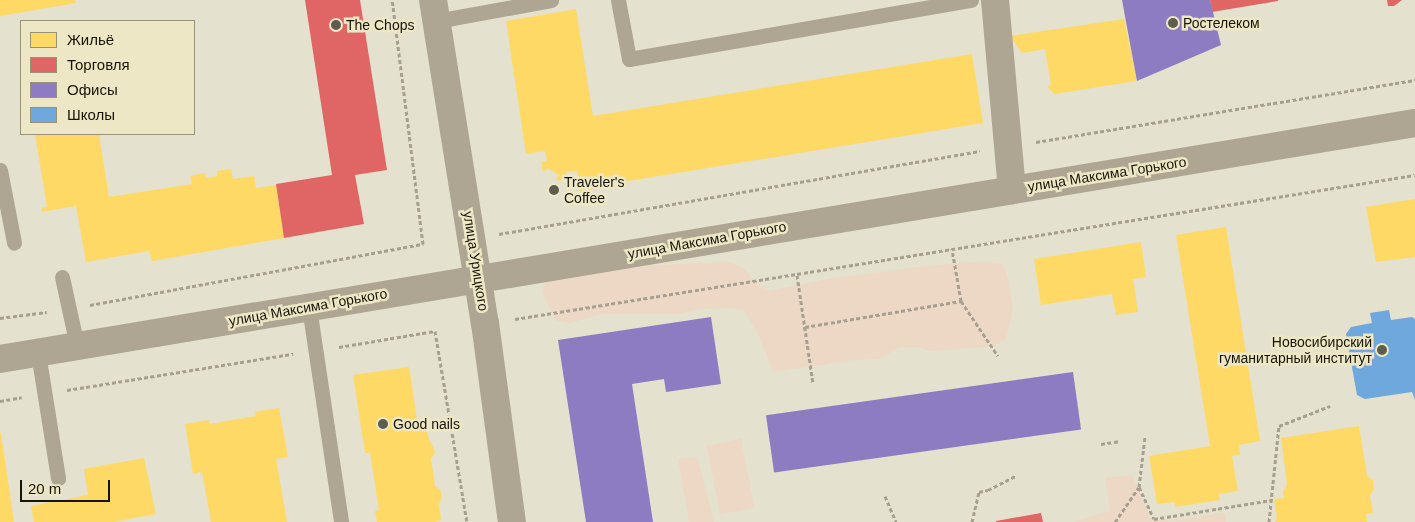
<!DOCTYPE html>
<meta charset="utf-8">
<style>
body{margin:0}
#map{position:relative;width:1415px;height:522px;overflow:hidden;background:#e4e1ce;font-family:Helvetica,sans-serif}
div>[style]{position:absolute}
.green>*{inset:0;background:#ecd8c4;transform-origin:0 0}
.homes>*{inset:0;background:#ffd966}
.shops>*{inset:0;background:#e06666}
.offices>*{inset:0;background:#8e7cc3;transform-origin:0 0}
.schools>*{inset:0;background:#6fa8dc}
.path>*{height:3px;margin-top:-1.5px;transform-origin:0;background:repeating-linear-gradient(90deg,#a7a090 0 4px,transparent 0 6.5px)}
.service>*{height:15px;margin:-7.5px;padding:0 7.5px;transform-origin:7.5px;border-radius:7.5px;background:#aea692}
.minor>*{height:28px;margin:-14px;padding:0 14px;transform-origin:14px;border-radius:14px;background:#aea692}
.tertiary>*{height:28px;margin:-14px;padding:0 14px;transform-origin:14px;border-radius:14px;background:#aea692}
.dots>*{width:14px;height:14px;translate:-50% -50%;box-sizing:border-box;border:2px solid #ede7c5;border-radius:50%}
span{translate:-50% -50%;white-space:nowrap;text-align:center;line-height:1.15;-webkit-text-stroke:5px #ede7c5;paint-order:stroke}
.poi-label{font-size:14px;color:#161408}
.left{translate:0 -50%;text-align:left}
.right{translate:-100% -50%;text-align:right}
.street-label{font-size:14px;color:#161408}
.legend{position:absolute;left:20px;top:20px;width:175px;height:115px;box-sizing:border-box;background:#ede7c5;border:1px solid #979379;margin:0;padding:6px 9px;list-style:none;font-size:15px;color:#161408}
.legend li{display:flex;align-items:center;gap:10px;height:25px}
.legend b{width:25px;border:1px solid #979379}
.scale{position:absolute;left:20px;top:480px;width:90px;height:22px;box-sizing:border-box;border:2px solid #161408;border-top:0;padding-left:6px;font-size:15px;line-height:18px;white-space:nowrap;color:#161408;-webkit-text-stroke:4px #ede7c5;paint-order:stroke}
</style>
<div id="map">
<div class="green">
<i style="clip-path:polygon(729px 262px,744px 269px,755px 282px,769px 291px,834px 278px,919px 267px,969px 262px,1002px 263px,1008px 278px,1013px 309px,1006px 339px,993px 346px,932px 351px,917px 347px,900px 347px,879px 359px,855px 360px,773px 372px,759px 336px,744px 310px,729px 308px,697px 309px,681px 314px,601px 314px,570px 323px,555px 320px,542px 291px,549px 276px,662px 265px)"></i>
<i style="left:741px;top:439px;width:70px;height:35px;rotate:79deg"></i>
<i style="clip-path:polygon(697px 457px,714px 522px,689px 522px,678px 459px)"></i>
<i style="clip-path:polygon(1132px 475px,1151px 519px,1175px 521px,1221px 513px,1226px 515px,1226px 522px,1073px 522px,1110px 511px,1105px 478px)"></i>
</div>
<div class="homes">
<i style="clip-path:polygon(0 0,75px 0,76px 3px,0 16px)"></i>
<i style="clip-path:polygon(576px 9px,593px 116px,972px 54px,983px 123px,604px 185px,605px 188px,580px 192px,577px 171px,566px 172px,567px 178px,559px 181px,556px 179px,559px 175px,547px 168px,544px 172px,542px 170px,542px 162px,547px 161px,545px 151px,526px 154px,506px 21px)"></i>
<i style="clip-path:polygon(1124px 19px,1137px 81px,1054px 94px,1047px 86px,1051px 85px,1045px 49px,1022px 53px,1010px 36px)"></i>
<i style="clip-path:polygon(35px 134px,99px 134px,109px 197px,192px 184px,190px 176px,205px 173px,206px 178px,217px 176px,217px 171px,231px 169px,233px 179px,254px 176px,256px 188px,276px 185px,284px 238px,152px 261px,149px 251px,86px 262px,76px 206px,42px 212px,42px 208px,47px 207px)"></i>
<i style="clip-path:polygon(1415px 199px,1415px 257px,1376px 262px,1366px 207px)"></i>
<i style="clip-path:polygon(1226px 227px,1260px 441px,1239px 445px,1240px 455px,1232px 456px,1238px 491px,1219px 494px,1220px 500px,1175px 507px,1175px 502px,1157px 504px,1149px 456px,1210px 446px,1176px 235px)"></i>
<i style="clip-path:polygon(1141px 242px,1146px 277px,1133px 279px,1138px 312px,1116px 315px,1112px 294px,1041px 305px,1034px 259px)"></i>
<i style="clip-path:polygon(409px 367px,418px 426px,426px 425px,429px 440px,433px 446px,435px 453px,431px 459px,435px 486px,441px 491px,442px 498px,439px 503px,441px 520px,434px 522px,377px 522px,375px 511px,379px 510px,370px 453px,365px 453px,353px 375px)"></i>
<i style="clip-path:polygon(279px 408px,288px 457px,276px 459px,287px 522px,211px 522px,202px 472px,193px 474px,185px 424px,209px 420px,210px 424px,256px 416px,255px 412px)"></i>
<i style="clip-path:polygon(1359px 426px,1367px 476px,1373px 480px,1374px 489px,1370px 496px,1373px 513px,1366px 514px,1367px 522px,1275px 522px,1277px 518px,1274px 499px,1284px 498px,1283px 491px,1287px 485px,1281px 438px)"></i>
<i style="clip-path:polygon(0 433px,1px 433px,14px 522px,0 522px)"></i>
<i style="clip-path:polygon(144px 458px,156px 514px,113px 522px,34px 522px,31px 506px,88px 495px,84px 469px)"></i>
</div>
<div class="shops">
<i style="clip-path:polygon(305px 0,360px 0,387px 170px,355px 175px,364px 224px,284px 238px,276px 184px,332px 175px)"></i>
<i style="clip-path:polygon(1210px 0,1278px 0,1278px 1px,1212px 12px)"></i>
<i style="clip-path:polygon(1387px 0,1402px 0,1394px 6px,1388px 6px)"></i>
<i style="clip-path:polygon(1041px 513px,1043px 522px,996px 522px,996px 521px)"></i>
</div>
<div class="offices">
<i style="clip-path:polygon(1122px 0,1210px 0,1221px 45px,1137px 81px)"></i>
<i style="clip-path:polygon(711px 317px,721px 384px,666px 392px,664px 379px,632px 384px,653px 522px,586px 522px,558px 340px)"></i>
<i style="left:1073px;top:372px;width:58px;height:310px;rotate:82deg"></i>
</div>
<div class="schools">
<i style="clip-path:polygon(1389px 310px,1391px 320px,1412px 317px,1415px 319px,1415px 400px,1412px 392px,1365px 399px,1357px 395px,1346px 334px,1351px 327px,1372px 323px,1370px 313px)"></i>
</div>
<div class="path">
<i style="left:1036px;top:142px;width:384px;rotate:-9.3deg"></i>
<i style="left:499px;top:234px;width:488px;rotate:-9.8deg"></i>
<i style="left:797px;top:275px;width:110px;rotate:81.6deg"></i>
<i style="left:961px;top:301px;width:66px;rotate:56.1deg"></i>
<i style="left:90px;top:305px;width:339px;rotate:-10.4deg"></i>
<i style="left:423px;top:244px;width:246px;rotate:-97.2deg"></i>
<i style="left:0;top:318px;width:47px;rotate:-7.3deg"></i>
<i style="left:515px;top:319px;width:911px;rotate:-9.09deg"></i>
<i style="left:805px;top:327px;width:158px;rotate:-9.5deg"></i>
<i style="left:961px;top:301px;width:53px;rotate:-99.8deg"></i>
<i style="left:339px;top:347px;width:97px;rotate:-9.5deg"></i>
<i style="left:435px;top:331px;width:194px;rotate:80.5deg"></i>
<i style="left:67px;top:390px;width:229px;rotate:-9.1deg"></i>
<i style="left:0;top:401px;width:22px;rotate:-10deg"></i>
<i style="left:1101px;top:444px;width:18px;rotate:-9deg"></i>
<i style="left:1139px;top:487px;width:35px;rotate:65deg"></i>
<i style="left:1154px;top:519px;width:119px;rotate:-9.2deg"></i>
<i style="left:885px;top:496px;width:28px;rotate:67deg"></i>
<i style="left:972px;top:522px;width:31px;rotate:-77deg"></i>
<i style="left:979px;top:492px;width:9px;rotate:-13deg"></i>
<i style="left:988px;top:490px;width:31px;rotate:-27deg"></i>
<i style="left:1115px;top:522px;width:42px;rotate:-55.6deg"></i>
<i style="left:1139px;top:487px;width:50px;rotate:-83.2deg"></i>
<i style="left:1269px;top:522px;width:97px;rotate:-84.1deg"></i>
<i style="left:1279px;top:426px;width:55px;rotate:-21.4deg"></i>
</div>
<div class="service">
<i style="left:618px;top:0;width:60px;rotate:79.4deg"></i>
<i style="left:629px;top:59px;width:347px;rotate:-9.8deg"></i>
<i style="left:436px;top:21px;width:117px;rotate:-10.3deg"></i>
<i style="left:0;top:170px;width:74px;rotate:79.1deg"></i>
<i style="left:62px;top:277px;width:71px;rotate:77.7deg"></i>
<i style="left:309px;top:307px;width:217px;rotate:81.5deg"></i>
<i style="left:38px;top:353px;width:127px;rotate:80.9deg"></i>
</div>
<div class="minor">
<i style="left:433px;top:0;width:327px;rotate:80.9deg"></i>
<i style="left:485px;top:323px;width:201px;rotate:82.3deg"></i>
<i style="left:995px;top:0;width:191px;rotate:84.9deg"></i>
</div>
<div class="tertiary">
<i style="left:0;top:359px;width:1435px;rotate:-9.47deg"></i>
</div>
<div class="dots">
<i style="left:1173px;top:23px;background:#5e5c4d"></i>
<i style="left:336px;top:25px;background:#5e5c4d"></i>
<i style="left:554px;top:190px;background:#5e5c4d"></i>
<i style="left:1382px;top:350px;background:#5e5c4d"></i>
<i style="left:383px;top:424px;background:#5e5c4d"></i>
</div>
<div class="poi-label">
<span class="left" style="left:1183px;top:23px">Ростелеком</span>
<span class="left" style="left:346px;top:25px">The Chops</span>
<span class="left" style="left:564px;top:190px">Traveler's<br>Coffee</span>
<span class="right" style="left:1372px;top:350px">Новосибирский<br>гуманитарный институт</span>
<span class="left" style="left:393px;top:424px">Good nails</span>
</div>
<div class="street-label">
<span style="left:1107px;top:174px;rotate:-9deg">улица Максима Горького</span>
<span style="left:707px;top:240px;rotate:-10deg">улица Максима Горького</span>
<span style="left:476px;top:261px;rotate:81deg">улица Урицкого</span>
<span style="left:308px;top:307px;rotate:-10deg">улица Максима Горького</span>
</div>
<ul class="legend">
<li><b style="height:14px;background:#ffd966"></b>Жильё</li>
<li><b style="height:14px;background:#e06666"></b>Торговля</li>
<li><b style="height:14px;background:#8e7cc3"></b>Офисы</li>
<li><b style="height:14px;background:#6fa8dc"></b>Школы</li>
</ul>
<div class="scale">20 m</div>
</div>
